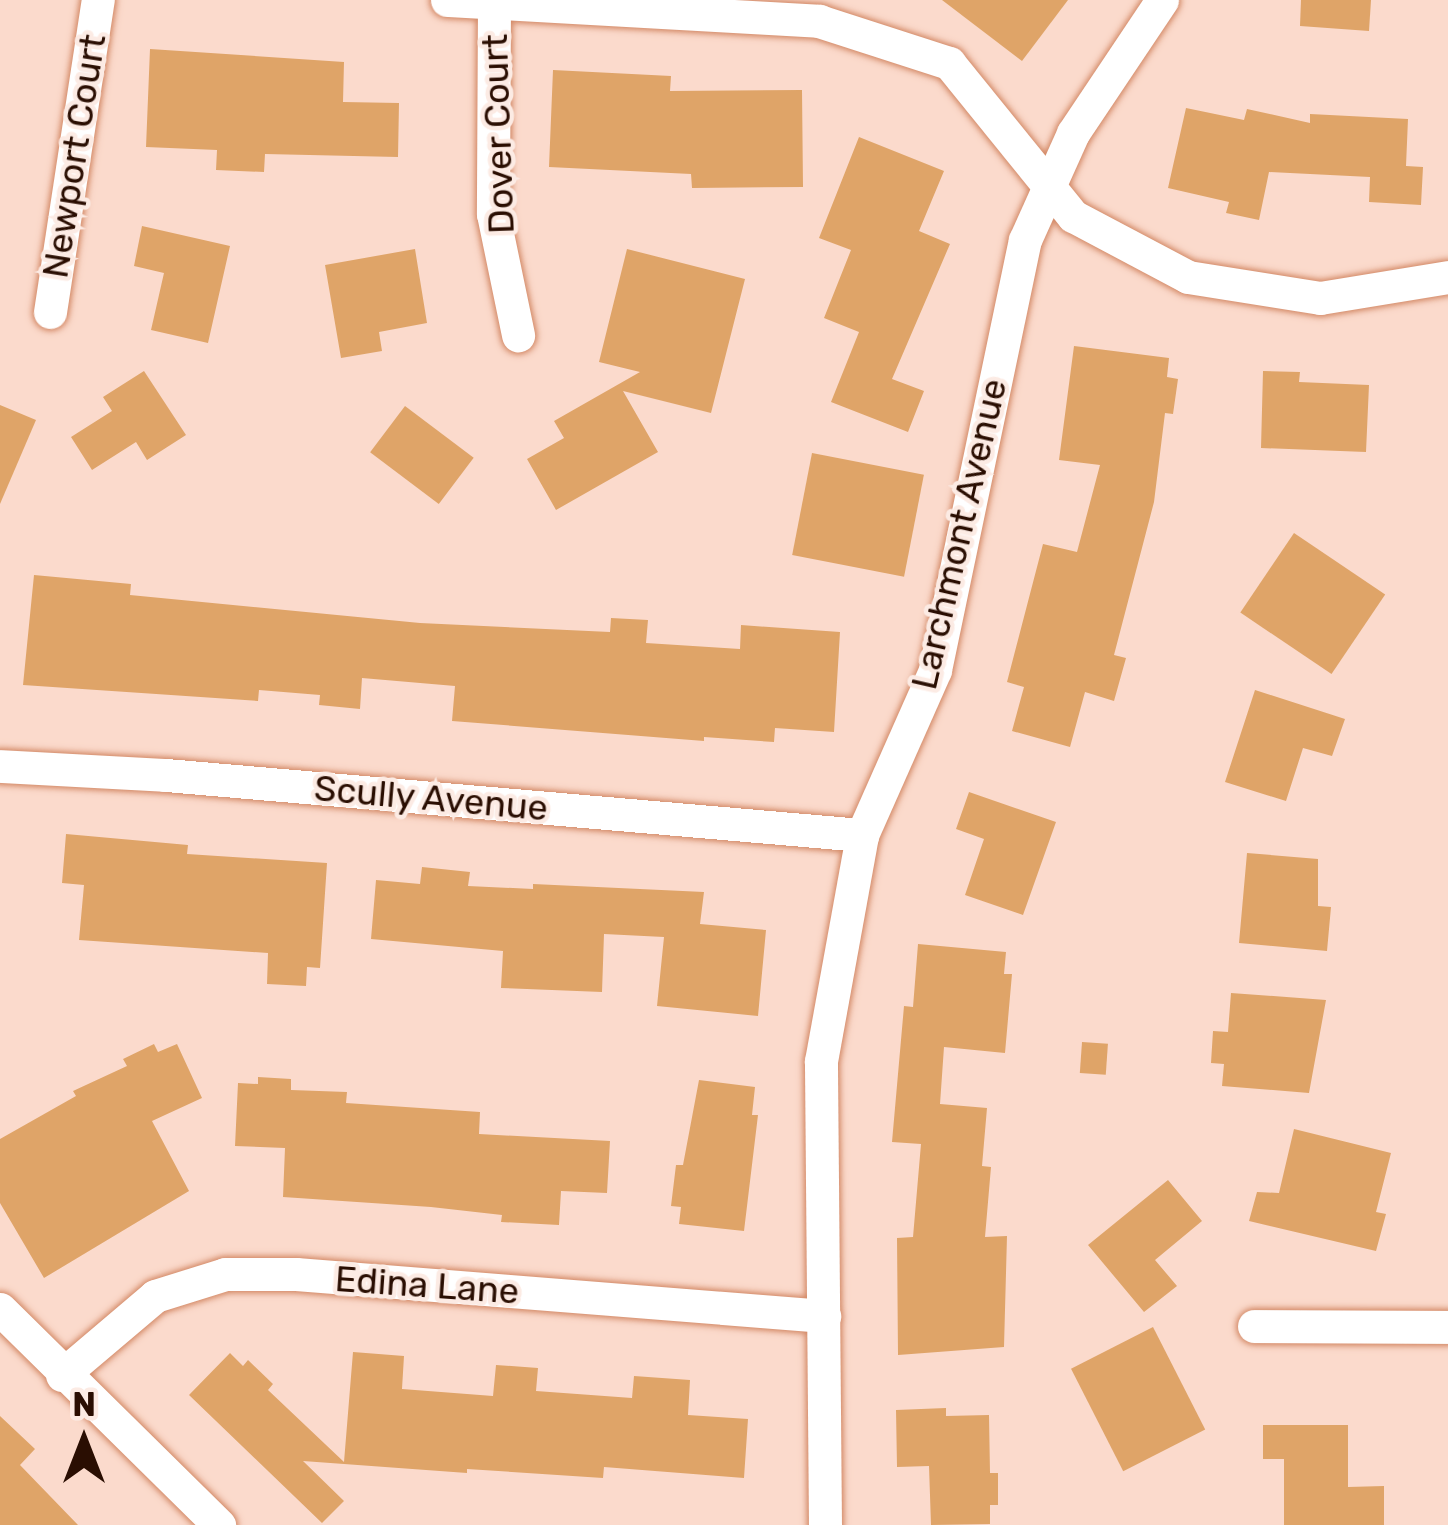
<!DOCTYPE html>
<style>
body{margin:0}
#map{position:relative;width:1448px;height:1525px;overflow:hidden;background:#fbdacc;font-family:Rubik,sans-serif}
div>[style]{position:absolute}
.building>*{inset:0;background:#dfa468;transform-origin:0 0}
.roads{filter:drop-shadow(0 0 3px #d38966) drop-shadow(0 0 3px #d38966)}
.minor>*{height:33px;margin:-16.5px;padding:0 16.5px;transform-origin:16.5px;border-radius:16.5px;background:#fff}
span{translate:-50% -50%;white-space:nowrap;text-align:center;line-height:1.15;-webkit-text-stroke:9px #fcebe4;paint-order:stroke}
.street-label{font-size:36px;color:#2a0e02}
.north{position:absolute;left:24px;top:1381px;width:120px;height:120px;-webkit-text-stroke:9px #fcebe4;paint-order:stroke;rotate:0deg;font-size:33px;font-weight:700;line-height:48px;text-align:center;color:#2a0e02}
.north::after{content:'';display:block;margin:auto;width:42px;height:54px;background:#2a0e02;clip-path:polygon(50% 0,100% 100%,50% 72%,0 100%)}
</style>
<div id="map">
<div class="building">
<i style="clip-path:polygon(942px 0,1068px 0,1022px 61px)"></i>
<i style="clip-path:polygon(1301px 0,1371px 0,1369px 31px,1300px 26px)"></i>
<i style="clip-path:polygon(150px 49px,344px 62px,343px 102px,399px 103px,398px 157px,265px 154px,264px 172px,216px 170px,217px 150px,146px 147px)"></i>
<i style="clip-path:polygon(553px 70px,671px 76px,670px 91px,802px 90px,803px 187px,692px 188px,691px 174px,549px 167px)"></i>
<i style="clip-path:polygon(1186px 108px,1244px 120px,1247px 109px,1310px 123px,1310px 114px,1408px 119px,1406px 166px,1423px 167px,1421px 205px,1369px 202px,1370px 177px,1269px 172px,1259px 220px,1226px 213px,1229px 202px,1168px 188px)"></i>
<i style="clip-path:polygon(859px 137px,944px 171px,919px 231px,950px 244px,892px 379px,924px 391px,908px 432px,831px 402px,859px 332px,824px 318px,851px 250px,819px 238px)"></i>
<i style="clip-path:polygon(142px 226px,230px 246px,208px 343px,151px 330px,164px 273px,134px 266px)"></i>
<i style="clip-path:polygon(415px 249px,427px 323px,379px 332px,382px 351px,341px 358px,325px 265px)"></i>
<i style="clip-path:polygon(627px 249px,745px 279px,711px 413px,623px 391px,658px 452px,556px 510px,527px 459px,564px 438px,554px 421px,640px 372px,599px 362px)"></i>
<i style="clip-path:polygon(1074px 346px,1169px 358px,1167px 377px,1178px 379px,1173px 414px,1165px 413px,1154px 502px,1114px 655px,1126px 658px,1114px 701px,1085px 692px,1070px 747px,1012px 731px,1024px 687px,1007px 682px,1043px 544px,1077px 552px,1100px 465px,1059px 460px)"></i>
<i style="clip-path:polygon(144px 371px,186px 435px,147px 460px,136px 442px,92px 470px,71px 437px,112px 411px,103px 397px)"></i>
<i style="clip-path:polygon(1263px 371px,1300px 372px,1299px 382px,1369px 385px,1366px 452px,1261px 448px)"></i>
<i style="clip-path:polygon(0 405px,36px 420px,0 504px)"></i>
<i style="left:405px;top:406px;width:86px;height:58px;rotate:37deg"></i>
<i style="left:812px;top:453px;width:114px;height:104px;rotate:11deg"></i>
<i style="left:1294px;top:533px;width:110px;height:96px;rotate:34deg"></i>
<i style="clip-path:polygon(34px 575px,131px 584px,130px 595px,420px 623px,610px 632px,611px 618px,648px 620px,646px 643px,740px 649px,741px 625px,840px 632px,834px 732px,775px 728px,774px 742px,704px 737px,704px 741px,452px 721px,455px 686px,362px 678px,360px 709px,319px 705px,320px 695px,259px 690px,258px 701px,23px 685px)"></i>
<i style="clip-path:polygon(1255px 690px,1345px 719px,1332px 756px,1303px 748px,1286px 801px,1225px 782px)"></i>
<i style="clip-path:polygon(969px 792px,1056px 822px,1023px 915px,965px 895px,984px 839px,956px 829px)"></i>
<i style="clip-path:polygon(66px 834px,188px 845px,187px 854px,327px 863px,320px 968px,307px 967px,306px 986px,267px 984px,268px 953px,79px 940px,84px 885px,62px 883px)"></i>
<i style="clip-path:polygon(1247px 853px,1318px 859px,1318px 906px,1331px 907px,1327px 951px,1239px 943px)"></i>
<i style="clip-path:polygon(422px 867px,470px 872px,468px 886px,533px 889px,533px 884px,704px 892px,700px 924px,766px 930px,758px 1016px,657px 1006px,664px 937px,604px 934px,602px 992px,501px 988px,503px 951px,371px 939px,376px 880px,420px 884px)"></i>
<i style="clip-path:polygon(918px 944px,1006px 952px,1004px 974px,1012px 974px,1005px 1053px,944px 1047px,940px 1104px,987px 1108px,982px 1166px,991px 1167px,985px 1237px,1007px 1236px,1004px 1347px,898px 1355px,897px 1238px,913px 1237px,921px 1144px,892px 1142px,904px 1006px,913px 1007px)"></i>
<i style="clip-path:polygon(1231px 993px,1326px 1000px,1309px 1093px,1222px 1086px,1224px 1064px,1211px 1063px,1213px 1031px,1228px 1032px)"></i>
<i style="left:1082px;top:1042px;width:26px;height:31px;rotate:4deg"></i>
<i style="clip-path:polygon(154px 1044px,158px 1052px,177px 1044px,202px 1098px,152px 1121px,189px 1191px,44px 1278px,0 1203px,0 1139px,76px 1096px,73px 1091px,127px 1066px,123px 1059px)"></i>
<i style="clip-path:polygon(258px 1077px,291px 1079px,291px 1090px,347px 1092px,346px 1103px,480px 1112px,479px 1134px,610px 1141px,607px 1193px,561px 1191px,559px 1225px,501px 1222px,502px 1215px,431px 1207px,283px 1197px,285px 1148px,235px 1146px,238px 1083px,258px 1084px)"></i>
<i style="clip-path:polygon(699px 1080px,755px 1087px,752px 1115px,758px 1115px,744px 1231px,679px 1224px,681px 1207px,671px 1206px,676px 1165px,683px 1165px)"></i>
<i style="clip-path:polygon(1294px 1129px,1391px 1153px,1376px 1212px,1386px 1214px,1376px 1251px,1249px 1221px,1257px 1192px,1279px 1193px)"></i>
<i style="clip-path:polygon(1168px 1180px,1202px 1221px,1155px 1260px,1177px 1286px,1144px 1312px,1088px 1245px)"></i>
<i style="left:1153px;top:1327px;width:115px;height:92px;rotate:63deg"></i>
<i style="clip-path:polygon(353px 1352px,404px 1356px,402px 1389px,493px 1396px,496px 1365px,538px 1368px,536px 1391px,632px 1398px,634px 1376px,690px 1380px,688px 1415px,748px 1419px,744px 1478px,604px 1467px,603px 1478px,467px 1469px,467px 1473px,303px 1461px,344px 1501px,322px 1523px,189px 1395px,230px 1353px,243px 1366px,248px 1360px,273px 1384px,268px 1390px,344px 1462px)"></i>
<i style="clip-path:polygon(946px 1408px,946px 1416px,989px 1415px,990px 1473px,998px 1473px,998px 1505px,990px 1505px,990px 1524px,931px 1525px,929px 1466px,897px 1467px,896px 1410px)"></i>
<i style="clip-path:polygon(0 1416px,35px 1449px,20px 1465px,78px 1525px,0 1525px)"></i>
<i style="clip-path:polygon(1263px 1425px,1348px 1425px,1348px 1487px,1384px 1486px,1384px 1525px,1284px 1525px,1284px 1459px,1263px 1459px)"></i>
</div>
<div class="roads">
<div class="minor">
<i style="left:447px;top:0;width:373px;rotate:3.2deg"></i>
<i style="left:819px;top:21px;width:137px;rotate:17.9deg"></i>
<i style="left:949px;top:63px;width:197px;rotate:51deg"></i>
<i style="left:1073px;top:216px;width:130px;rotate:27.9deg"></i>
<i style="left:1188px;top:277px;width:134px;rotate:9deg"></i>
<i style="left:1320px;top:298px;width:130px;rotate:-9.3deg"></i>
<i style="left:494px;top:2px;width:212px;rotate:90.3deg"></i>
<i style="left:493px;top:214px;width:124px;rotate:78.3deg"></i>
<i style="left:50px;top:312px;width:316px;rotate:-81.3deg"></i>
<i style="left:0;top:766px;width:166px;rotate:3.1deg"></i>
<i style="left:166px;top:775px;width:699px;rotate:4.93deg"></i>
<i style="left:0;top:1309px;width:308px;rotate:44.6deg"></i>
<i style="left:1254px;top:1326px;width:194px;rotate:0.3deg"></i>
<i style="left:62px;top:1375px;width:122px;rotate:-40.3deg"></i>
<i style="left:155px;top:1296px;width:73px;rotate:-17.4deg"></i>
<i style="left:225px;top:1274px;width:71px"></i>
<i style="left:296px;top:1274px;width:530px;rotate:4.55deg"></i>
<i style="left:825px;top:1525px;width:464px;rotate:-90.5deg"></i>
<i style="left:821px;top:1061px;width:230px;rotate:-79.7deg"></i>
<i style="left:862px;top:835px;width:180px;rotate:-66.1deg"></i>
<i style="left:935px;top:670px;width:439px;rotate:-78.2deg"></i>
<i style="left:1025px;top:240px;width:117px;rotate:-65.8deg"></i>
<i style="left:1073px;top:133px;width:160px;rotate:-56.2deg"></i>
</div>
</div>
<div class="street-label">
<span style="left:498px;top:134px;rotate:-92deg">Dover Court</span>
<span style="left:74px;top:156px;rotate:-81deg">Newport Court</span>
<span style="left:959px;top:534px;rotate:-77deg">Larchmont Avenue</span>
<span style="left:431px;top:798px;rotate:5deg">Scully Avenue</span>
<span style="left:427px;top:1285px;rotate:4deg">Edina Lane</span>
</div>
<div class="north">N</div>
</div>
